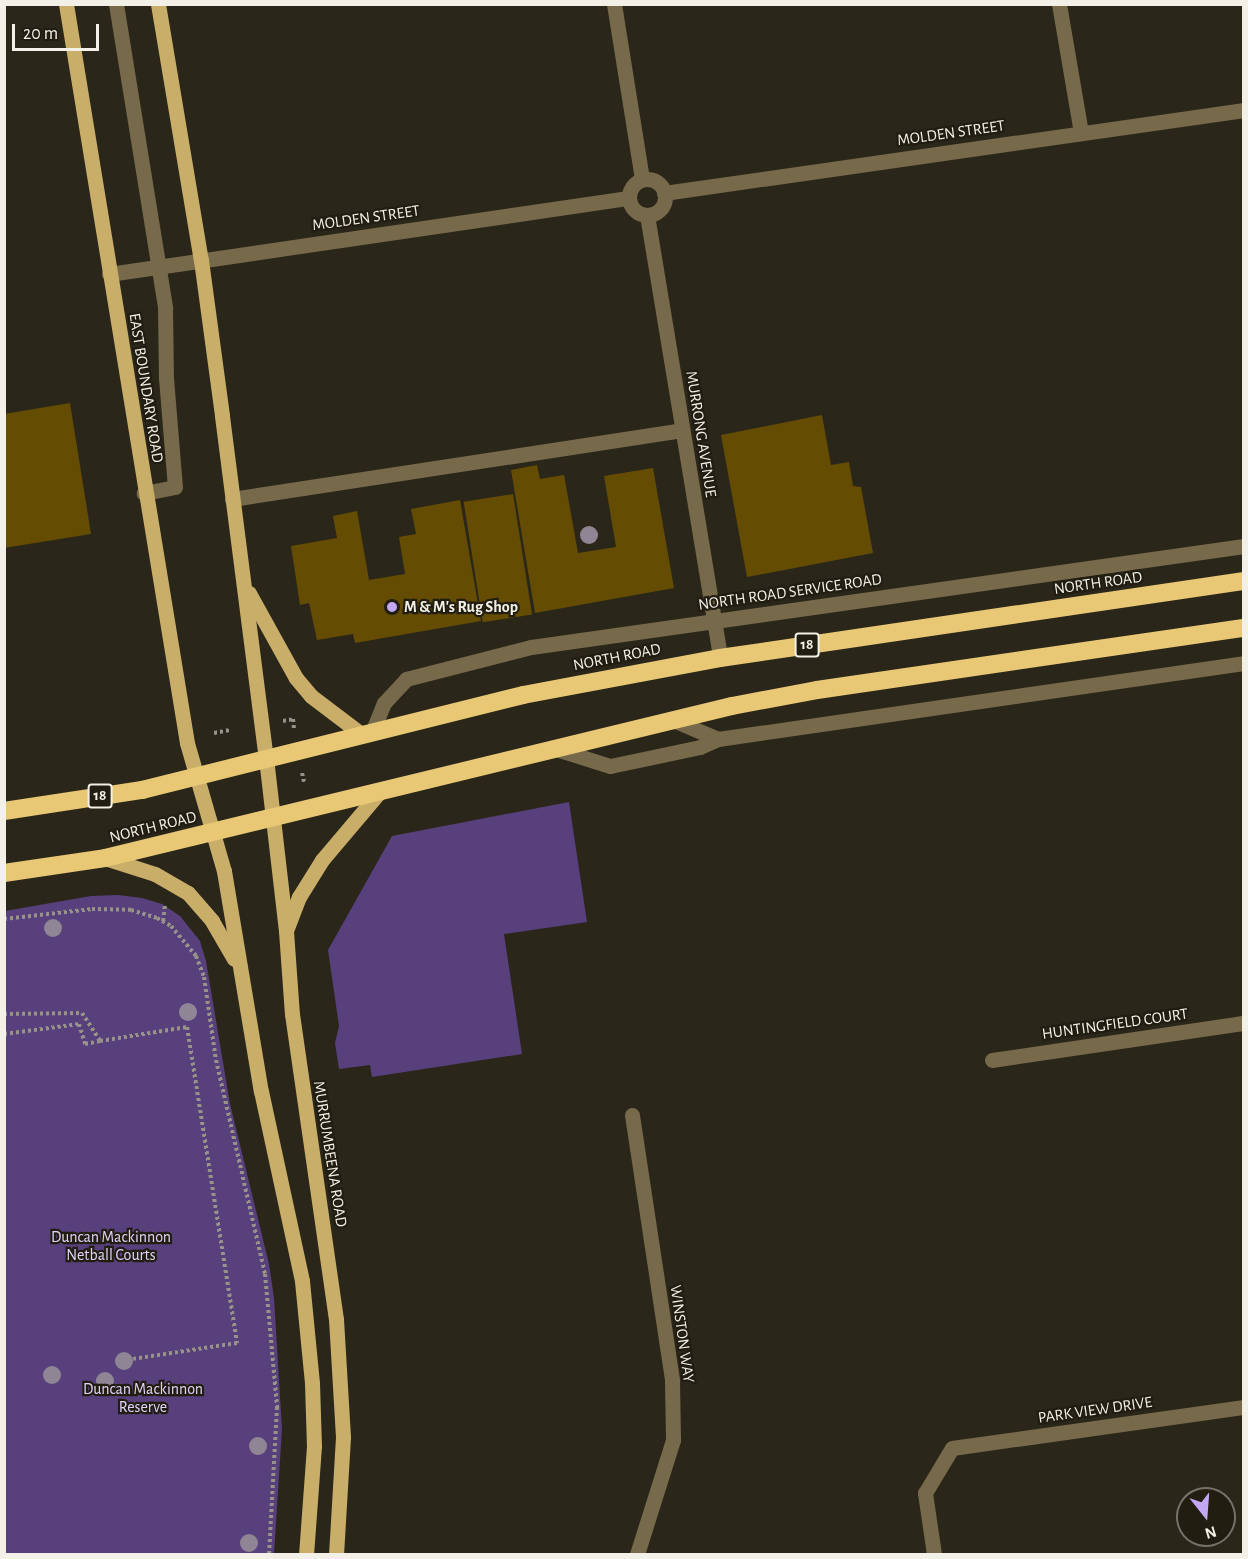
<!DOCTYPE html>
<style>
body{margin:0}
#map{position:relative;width:1248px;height:1559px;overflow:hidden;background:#2b261a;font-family:"Alegreya Sans",sans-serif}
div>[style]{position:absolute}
.green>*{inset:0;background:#58407c}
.building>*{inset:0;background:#644d02;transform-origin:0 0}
.path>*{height:4px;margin-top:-2px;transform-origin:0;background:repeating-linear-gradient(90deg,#979389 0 3px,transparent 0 6px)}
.minor>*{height:15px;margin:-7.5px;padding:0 7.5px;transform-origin:7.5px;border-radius:7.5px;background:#776a4a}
.minor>.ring{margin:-7.5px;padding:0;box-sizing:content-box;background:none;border:15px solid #776a4a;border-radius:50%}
.major>*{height:15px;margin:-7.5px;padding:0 7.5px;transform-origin:7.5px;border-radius:7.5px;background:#c8ae69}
.highway>*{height:18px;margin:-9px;padding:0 9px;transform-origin:9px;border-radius:9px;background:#e8c875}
.trees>*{width:18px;height:18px;margin:-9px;border-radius:50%;background:#8f8595}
.dots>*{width:16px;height:16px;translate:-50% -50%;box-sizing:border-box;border:3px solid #211d11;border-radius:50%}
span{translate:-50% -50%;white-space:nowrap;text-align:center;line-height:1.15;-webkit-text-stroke:4.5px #211d11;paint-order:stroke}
.shield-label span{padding:2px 4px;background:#211d11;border:2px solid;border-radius:4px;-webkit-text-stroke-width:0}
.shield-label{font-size:15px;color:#f3f0e8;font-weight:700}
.street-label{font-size:16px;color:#f3f0e8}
.poi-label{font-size:16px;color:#f3f0e8;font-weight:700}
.left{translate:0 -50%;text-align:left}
.park-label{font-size:16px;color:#e0d2fa}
.frame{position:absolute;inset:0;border:6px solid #f3f0e8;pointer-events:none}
.north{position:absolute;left:1176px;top:1487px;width:60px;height:60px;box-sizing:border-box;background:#211d11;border:2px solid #757167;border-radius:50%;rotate:163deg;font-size:16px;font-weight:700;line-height:24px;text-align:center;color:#f3f0e8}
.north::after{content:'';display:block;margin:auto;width:21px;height:27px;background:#c3a7f2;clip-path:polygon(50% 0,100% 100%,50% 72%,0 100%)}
.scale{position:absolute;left:12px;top:24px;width:87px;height:27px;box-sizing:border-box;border:3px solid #f3f0e8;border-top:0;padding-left:8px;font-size:18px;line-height:21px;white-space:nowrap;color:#f3f0e8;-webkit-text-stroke:4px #211d11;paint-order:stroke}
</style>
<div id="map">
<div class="green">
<i style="clip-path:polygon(569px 802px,587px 922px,504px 934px,522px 1054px,372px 1077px,370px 1065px,339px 1069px,335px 1043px,339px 1026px,328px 950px,392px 836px)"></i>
<i style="clip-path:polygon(118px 895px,142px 898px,162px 904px,180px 916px,200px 941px,206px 961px,230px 1104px,269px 1264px,274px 1298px,282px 1429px,274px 1554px,5px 1554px,5px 911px,91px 896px)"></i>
</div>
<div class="building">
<i style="clip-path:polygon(70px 403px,91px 534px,4px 548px,4px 414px)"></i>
<i style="clip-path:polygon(822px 415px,831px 465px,849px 462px,853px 486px,861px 487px,873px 553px,747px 577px,721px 435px)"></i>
<i style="clip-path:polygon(537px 465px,540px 479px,564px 475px,578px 553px,616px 547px,604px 476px,653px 468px,674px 588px,535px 613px,511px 470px)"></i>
<i style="left:513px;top:494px;width:122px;height:50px;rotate:81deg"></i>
<i style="clip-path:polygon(460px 500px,481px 621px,355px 643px,353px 634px,317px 640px,309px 603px,300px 605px,291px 546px,337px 538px,333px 516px,357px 511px,369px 580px,405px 574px,399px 537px,416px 534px,411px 509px)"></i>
</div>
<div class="path">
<i style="left:283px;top:721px;width:10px;rotate:-11deg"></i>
<i style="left:293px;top:719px;width:10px;rotate:84deg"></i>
<i style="left:214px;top:733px;width:16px;rotate:-11deg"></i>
<i style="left:302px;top:773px;width:9px;rotate:77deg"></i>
<i style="left:4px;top:919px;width:89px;rotate:-6.5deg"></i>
<i style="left:92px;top:909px;width:39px;rotate:1deg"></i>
<i style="left:131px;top:910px;width:27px;rotate:17deg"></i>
<i style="left:157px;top:918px;width:16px;rotate:30deg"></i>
<i style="left:171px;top:926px;width:39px;rotate:50deg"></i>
<i style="left:196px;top:956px;width:22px;rotate:69deg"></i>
<i style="left:204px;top:977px;width:84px;rotate:81.8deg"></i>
<i style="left:216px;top:1060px;width:220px;rotate:77.1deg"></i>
<i style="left:265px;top:1274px;width:134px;rotate:84.8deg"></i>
<i style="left:277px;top:1407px;width:147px;rotate:93.1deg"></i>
<i style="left:163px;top:921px;width:16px;rotate:-83deg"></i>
<i style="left:4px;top:1014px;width:78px;rotate:-0.7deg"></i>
<i style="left:82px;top:1013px;width:33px;rotate:57deg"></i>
<i style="left:100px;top:1041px;width:88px;rotate:-9.1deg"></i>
<i style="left:187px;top:1027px;width:320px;rotate:81deg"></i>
<i style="left:237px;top:1343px;width:105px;rotate:171.3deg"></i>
<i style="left:4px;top:1034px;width:76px;rotate:-7.6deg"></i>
<i style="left:79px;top:1024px;width:21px;rotate:73deg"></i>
<i style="left:85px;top:1044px;width:15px;rotate:-11deg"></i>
</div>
<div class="minor">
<i style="left:116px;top:4px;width:308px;rotate:80.8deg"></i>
<i style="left:165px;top:308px;width:70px;rotate:89.2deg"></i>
<i style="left:166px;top:378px;width:109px;rotate:85.3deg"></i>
<i style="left:175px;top:487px;width:32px;rotate:169deg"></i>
<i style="left:614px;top:4px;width:177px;rotate:80.9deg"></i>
<i style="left:1059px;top:4px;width:131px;rotate:80.3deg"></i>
<i class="ring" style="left:629px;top:179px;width:21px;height:21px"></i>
<i style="left:664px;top:193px;width:586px;rotate:-8.14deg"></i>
<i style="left:647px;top:215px;width:449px;rotate:80.6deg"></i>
<i style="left:109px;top:274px;width:525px;rotate:-8.33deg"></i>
<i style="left:232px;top:499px;width:455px;rotate:-8.7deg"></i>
<i style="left:671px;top:719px;width:51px;rotate:23.1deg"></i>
<i style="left:718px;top:739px;width:531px;rotate:-8.22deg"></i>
<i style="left:373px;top:730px;width:29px;rotate:-68deg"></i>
<i style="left:384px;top:703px;width:33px;rotate:-47deg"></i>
<i style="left:406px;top:679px;width:129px;rotate:-14.4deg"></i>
<i style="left:531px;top:647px;width:720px;rotate:-8.06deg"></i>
<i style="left:553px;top:748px;width:60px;rotate:17.5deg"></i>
<i style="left:610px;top:766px;width:92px;rotate:-11.9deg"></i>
<i style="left:700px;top:747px;width:20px;rotate:-24deg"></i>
<i style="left:992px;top:1060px;width:255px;rotate:-8.4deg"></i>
<i style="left:632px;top:1115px;width:269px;rotate:81.4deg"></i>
<i style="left:672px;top:1381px;width:59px;rotate:89deg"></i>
<i style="left:673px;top:1440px;width:120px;rotate:107.5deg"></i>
<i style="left:934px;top:1554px;width:62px;rotate:-98.4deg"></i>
<i style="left:925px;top:1493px;width:52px;rotate:-59deg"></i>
<i style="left:952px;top:1448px;width:295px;rotate:-8deg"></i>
</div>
<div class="major">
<i style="left:66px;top:4px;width:749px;rotate:80.7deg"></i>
<i style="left:187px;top:743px;width:133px;rotate:73.9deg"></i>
<i style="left:224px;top:871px;width:223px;rotate:80.5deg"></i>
<i style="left:261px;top:1091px;width:194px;rotate:77.8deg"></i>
<i style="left:302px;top:1281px;width:102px;rotate:84.4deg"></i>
<i style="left:312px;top:1383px;width:63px;rotate:88.2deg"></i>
<i style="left:314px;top:1446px;width:108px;rotate:94.2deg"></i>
<i style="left:158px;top:4px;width:260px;rotate:80.5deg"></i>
<i style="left:201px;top:260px;width:157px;rotate:82.3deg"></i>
<i style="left:222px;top:416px;width:345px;rotate:82.7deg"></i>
<i style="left:266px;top:758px;width:174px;rotate:83.4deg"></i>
<i style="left:286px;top:931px;width:83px;rotate:85.9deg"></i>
<i style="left:292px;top:1014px;width:308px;rotate:81.8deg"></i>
<i style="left:336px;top:1319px;width:118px;rotate:86.6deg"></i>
<i style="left:343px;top:1437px;width:117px;rotate:93.4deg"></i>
<i style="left:249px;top:593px;width:97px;rotate:61.1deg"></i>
<i style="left:296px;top:678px;width:23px;rotate:50deg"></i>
<i style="left:311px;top:696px;width:63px;rotate:37.2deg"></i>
<i style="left:105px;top:858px;width:52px;rotate:17.7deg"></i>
<i style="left:155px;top:874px;width:38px;rotate:30deg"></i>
<i style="left:188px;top:893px;width:37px;rotate:49deg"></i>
<i style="left:212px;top:921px;width:44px;rotate:59.9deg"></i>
<i style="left:287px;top:928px;width:33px;rotate:-69deg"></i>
<i style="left:299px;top:897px;width:44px;rotate:-58.1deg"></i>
<i style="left:322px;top:860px;width:93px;rotate:-49.8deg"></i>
</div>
<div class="highway">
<i style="left:4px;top:811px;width:140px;rotate:-8.7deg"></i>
<i style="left:142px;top:790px;width:393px;rotate:-14deg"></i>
<i style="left:523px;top:695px;width:200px;rotate:-10.6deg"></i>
<i style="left:720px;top:658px;width:530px;rotate:-8.36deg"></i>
<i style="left:4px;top:873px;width:102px;rotate:-8.4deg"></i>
<i style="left:105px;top:858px;width:645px;rotate:-13.63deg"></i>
<i style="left:732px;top:706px;width:86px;rotate:-10.7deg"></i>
<i style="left:817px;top:690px;width:431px;rotate:-8.3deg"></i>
</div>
<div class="trees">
<i style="left:589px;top:535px"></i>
<i style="left:53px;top:928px"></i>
<i style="left:188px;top:1012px"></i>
<i style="left:124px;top:1361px"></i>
<i style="left:52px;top:1375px"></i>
<i style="left:105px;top:1381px"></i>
<i style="left:258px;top:1446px"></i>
<i style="left:249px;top:1543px"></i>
</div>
<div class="dots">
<i style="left:392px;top:607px;background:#c3a7f2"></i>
</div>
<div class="shield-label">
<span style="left:807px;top:645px">18</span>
<span style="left:100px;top:796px">18</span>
</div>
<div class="street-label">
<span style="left:951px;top:133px;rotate:-8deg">MOLDEN STREET</span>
<span style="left:366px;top:218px;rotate:-8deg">MOLDEN STREET</span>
<span style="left:146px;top:388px;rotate:81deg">EAST BOUNDARY ROAD</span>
<span style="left:701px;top:434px;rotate:81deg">MURRONG AVENUE</span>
<span style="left:1098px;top:583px;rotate:-8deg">NORTH ROAD</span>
<span style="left:790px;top:592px;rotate:-8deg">NORTH ROAD SERVICE ROAD</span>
<span style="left:617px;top:657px;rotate:-11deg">NORTH ROAD</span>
<span style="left:153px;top:827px;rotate:-14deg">NORTH ROAD</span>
<span style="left:1115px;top:1024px;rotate:-8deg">HUNTINGFIELD COURT</span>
<span style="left:330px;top:1154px;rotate:81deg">MURRUMBEENA ROAD</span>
<span style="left:682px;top:1334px;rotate:82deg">WINSTON WAY</span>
<span style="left:1095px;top:1410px;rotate:-8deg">PARK VIEW DRIVE</span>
</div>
<div class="poi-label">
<span class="left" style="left:404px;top:607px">M &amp; M's Rug Shop</span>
</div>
<div class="park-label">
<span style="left:111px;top:1246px">Duncan Mackinnon<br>Netball Courts</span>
<span style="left:143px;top:1398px">Duncan Mackinnon<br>Reserve</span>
</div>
<div class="frame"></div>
<div class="north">N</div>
<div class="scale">20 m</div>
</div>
